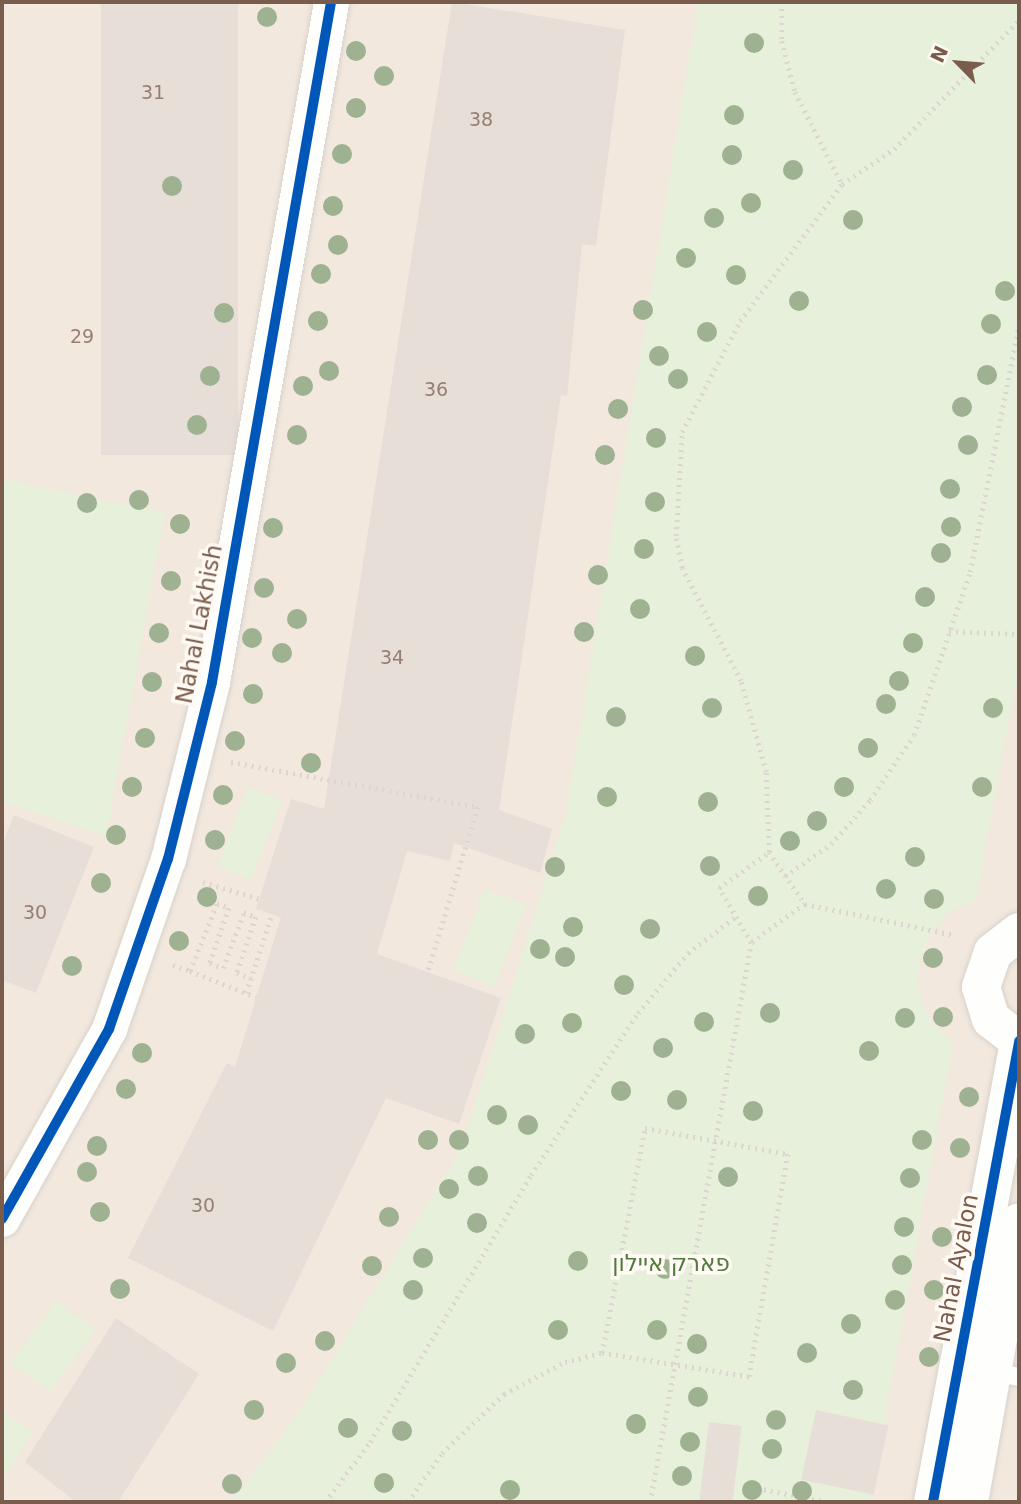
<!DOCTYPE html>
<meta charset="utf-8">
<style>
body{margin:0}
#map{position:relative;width:1021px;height:1504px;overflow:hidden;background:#f9f5f0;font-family:"DejaVu Sans",Heebo,sans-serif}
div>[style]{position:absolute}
.residential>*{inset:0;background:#f2e8de;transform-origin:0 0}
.green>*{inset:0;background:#e7f0db;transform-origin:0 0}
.building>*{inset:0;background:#e6ded7;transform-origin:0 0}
.path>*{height:4.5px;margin-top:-2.25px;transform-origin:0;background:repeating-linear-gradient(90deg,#dcd5d0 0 2px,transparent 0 7px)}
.roads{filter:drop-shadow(0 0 2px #d7d1cb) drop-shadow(0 0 2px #d7d1cb)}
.lane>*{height:18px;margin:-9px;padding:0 9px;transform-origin:9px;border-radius:9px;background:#fefefd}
.street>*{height:35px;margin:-17.5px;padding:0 17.5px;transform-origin:17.5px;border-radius:17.5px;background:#fefefd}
.secondary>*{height:38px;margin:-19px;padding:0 19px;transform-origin:19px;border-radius:19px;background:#fefefd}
.cycleway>*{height:10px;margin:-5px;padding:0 5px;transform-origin:5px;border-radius:5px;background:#0057b8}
.trees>*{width:20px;height:20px;margin:-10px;border-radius:50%;background:#9eb190}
span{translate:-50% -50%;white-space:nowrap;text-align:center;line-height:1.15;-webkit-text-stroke:7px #fffaf3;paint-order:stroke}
.number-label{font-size:19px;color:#977e72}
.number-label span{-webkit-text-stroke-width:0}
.street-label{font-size:23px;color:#7a5c4d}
.park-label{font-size:23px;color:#537a41}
.frame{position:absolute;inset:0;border:4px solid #7a5c4d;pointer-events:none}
.north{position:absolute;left:923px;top:28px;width:70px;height:70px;-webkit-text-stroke:5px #fffaf3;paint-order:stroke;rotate:295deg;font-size:19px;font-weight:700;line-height:28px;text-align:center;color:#7a5c4d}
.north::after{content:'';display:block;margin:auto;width:24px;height:32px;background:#7a5c4d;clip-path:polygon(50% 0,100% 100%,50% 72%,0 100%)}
</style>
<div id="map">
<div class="residential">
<i style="left:2px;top:2px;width:1017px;height:1500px"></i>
</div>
<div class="green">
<i style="clip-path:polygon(698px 2px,1019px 2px,1019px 665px,976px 900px,950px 912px,933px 930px,921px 957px,917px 979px,922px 1004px,931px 1022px,953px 1043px,870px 1502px,231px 1502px,295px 1419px,462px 1148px,566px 813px)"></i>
<i style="clip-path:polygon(2px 479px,165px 513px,106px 836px,5px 803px,2px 810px)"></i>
<i style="left:248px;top:787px;width:36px;height:85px;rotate:21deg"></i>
<i style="left:485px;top:889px;width:44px;height:87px;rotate:21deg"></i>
<i style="left:56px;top:1301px;width:49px;height:77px;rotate:36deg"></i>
<i style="clip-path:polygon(2px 1411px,33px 1432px,2px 1480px)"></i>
</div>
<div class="building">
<i style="left:101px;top:2px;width:137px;height:453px"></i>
<i style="clip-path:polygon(452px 2px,625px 30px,596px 246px,582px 244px,567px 396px,561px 395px,499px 810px,552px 829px,540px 873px,454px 843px,450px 861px,407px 851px,377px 954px,501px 998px,459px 1124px,386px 1098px,273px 1331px,128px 1258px,227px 1063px,235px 1067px,281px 917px,256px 909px,291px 799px,324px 809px)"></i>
<i style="clip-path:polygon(14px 815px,94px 847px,36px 993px,2px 980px,2px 846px)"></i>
<i style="clip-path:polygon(116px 1318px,199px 1374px,118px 1502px,76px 1502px,25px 1462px)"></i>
<i style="left:816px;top:1410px;width:74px;height:71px;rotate:12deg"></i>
<i style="left:709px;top:1422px;width:33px;height:81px;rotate:7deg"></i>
</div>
<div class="path">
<i style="left:782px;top:2px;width:39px;rotate:90deg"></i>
<i style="left:782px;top:41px;width:53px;rotate:75.7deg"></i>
<i style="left:795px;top:92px;width:103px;rotate:62.9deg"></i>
<i style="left:949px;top:631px;width:70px;rotate:2.5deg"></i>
<i style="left:231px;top:762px;width:251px;rotate:10.3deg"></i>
<i style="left:478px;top:807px;width:172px;rotate:106.9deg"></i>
<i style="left:769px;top:852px;width:80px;rotate:-92.1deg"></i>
<i style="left:766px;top:772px;width:94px;rotate:-105.4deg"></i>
<i style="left:741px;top:681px;width:127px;rotate:-117.6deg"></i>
<i style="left:682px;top:568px;width:33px;rotate:-101deg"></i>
<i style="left:676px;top:536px;width:104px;rotate:-86.7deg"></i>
<i style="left:682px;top:432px;width:125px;rotate:-62.4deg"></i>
<i style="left:740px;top:321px;width:171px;rotate:-53.3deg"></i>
<i style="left:842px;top:184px;width:63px;rotate:-33.9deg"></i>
<i style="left:894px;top:149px;width:180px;rotate:-45.9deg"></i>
<i style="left:769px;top:852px;width:63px;rotate:55.3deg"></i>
<i style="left:805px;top:904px;width:67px;rotate:144.2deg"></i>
<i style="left:751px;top:943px;width:64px;rotate:-120.2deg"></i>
<i style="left:719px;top:888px;width:62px;rotate:-35.8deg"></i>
<i style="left:785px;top:876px;width:56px;rotate:-34.8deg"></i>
<i style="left:831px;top:844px;width:59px;rotate:-48.4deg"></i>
<i style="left:870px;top:800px;width:78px;rotate:-55.9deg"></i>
<i style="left:914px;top:735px;width:172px;rotate:-71deg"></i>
<i style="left:970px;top:572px;width:252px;rotate:-78.8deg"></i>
<i style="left:203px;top:882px;width:59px;rotate:16.6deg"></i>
<i style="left:805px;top:904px;width:153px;rotate:11.7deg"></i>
<i style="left:173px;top:965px;width:18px;rotate:19deg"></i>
<i style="left:190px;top:971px;width:73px;rotate:-68.3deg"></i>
<i style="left:217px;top:903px;width:13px;rotate:23deg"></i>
<i style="left:229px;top:908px;width:58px;rotate:109.1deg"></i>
<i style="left:210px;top:963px;width:14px;rotate:21deg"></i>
<i style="left:223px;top:968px;width:60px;rotate:-69.4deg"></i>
<i style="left:244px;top:912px;width:13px;rotate:23deg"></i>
<i style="left:256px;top:917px;width:59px;rotate:108.7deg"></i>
<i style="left:237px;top:973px;width:15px;rotate:20deg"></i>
<i style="left:190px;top:971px;width:71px;rotate:21.5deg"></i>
<i style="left:246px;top:993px;width:83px;rotate:-71.8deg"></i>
<i style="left:645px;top:1128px;width:145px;rotate:10.3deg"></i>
<i style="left:788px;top:1154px;width:226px;rotate:99.9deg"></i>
<i style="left:749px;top:1377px;width:149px;rotate:-170.7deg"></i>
<i style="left:602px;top:1353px;width:229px;rotate:-79.2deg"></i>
<i style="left:325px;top:1502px;width:75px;rotate:-53.1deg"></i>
<i style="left:370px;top:1442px;width:312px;rotate:-58.9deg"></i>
<i style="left:531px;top:1175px;width:194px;rotate:-56.6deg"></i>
<i style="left:638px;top:1013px;width:78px;rotate:-50.2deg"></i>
<i style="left:688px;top:953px;width:58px;rotate:-37.3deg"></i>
<i style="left:408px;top:1502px;width:60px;rotate:-55.2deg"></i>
<i style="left:442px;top:1453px;width:86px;rotate:-43.6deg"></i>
<i style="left:504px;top:1394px;width:69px;rotate:-27.7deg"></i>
<i style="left:565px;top:1362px;width:38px;rotate:-14deg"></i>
<i style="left:650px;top:1502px;width:568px;rotate:-79.76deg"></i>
<i style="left:755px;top:1502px;width:14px;rotate:-82deg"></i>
<i style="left:757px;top:1488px;width:71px;rotate:11.3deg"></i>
</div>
<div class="roads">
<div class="lane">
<i style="left:991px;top:1372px;width:28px;rotate:10deg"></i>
</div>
<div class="street">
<i style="left:2px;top:1219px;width:218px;rotate:-60.6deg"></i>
<i style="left:109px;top:1029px;width:180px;rotate:-70.9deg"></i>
<i style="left:168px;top:859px;width:182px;rotate:-76deg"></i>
<i style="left:212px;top:682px;width:690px;rotate:-80.07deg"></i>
</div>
<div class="secondary">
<i style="left:1019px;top:932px;width:33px;rotate:142deg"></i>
<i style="left:993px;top:952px;width:37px;rotate:109deg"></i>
<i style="left:981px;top:987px;width:34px;rotate:73deg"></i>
<i style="left:991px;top:1019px;width:36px;rotate:38deg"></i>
<i style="left:933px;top:1502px;width:469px;rotate:-79.4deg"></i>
<i style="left:969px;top:1502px;width:284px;rotate:-79.9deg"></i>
</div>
</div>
<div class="cycleway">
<i style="left:2px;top:1219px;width:218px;rotate:-60.6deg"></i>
<i style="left:109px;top:1029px;width:180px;rotate:-70.9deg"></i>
<i style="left:168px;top:859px;width:182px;rotate:-76deg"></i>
<i style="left:212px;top:682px;width:690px;rotate:-80.07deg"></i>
<i style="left:933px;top:1502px;width:469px;rotate:-79.4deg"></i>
</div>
<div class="trees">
<i style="left:267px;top:17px"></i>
<i style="left:754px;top:43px"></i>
<i style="left:356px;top:51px"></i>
<i style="left:384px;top:76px"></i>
<i style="left:356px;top:108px"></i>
<i style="left:734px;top:115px"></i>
<i style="left:342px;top:154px"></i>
<i style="left:732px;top:155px"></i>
<i style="left:793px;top:170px"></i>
<i style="left:172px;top:186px"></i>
<i style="left:751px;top:203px"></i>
<i style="left:333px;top:206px"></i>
<i style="left:714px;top:218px"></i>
<i style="left:853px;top:220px"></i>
<i style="left:338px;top:245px"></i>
<i style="left:686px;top:258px"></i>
<i style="left:321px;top:274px"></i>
<i style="left:736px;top:275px"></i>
<i style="left:1005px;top:291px"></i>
<i style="left:799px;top:301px"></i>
<i style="left:643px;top:310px"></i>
<i style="left:224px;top:313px"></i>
<i style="left:318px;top:321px"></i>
<i style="left:991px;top:324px"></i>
<i style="left:707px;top:332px"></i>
<i style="left:659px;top:356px"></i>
<i style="left:329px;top:371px"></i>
<i style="left:987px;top:375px"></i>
<i style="left:210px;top:376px"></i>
<i style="left:678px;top:379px"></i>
<i style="left:303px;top:386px"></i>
<i style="left:962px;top:407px"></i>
<i style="left:618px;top:409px"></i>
<i style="left:197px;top:425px"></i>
<i style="left:297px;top:435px"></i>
<i style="left:656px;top:438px"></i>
<i style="left:968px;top:445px"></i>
<i style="left:605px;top:455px"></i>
<i style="left:950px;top:489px"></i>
<i style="left:139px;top:500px"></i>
<i style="left:655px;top:502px"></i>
<i style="left:87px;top:503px"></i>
<i style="left:180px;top:524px"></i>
<i style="left:951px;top:527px"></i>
<i style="left:273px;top:528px"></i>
<i style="left:644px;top:549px"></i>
<i style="left:941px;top:553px"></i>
<i style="left:598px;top:575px"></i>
<i style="left:171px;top:581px"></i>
<i style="left:264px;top:588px"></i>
<i style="left:925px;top:597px"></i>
<i style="left:640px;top:609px"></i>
<i style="left:297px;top:619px"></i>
<i style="left:584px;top:632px"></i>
<i style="left:159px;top:633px"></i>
<i style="left:252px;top:638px"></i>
<i style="left:913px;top:643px"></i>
<i style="left:282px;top:653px"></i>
<i style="left:695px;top:656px"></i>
<i style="left:899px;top:681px"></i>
<i style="left:152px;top:682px"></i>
<i style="left:253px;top:694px"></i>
<i style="left:886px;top:704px"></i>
<i style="left:712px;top:708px"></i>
<i style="left:993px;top:708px"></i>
<i style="left:616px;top:717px"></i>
<i style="left:145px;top:738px"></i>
<i style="left:235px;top:741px"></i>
<i style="left:868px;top:748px"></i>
<i style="left:311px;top:763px"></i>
<i style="left:132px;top:787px"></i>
<i style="left:844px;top:787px"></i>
<i style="left:982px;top:787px"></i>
<i style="left:223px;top:795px"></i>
<i style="left:607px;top:797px"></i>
<i style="left:708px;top:802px"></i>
<i style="left:817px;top:821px"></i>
<i style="left:116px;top:835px"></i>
<i style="left:215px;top:840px"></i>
<i style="left:790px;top:841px"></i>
<i style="left:915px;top:857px"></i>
<i style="left:710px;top:866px"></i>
<i style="left:555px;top:867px"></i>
<i style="left:101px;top:883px"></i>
<i style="left:886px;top:889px"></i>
<i style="left:758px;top:896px"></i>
<i style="left:207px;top:897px"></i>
<i style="left:934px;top:899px"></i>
<i style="left:573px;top:927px"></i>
<i style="left:650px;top:929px"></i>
<i style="left:179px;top:941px"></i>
<i style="left:540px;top:949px"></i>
<i style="left:565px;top:957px"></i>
<i style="left:933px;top:958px"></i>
<i style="left:72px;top:966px"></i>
<i style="left:624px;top:985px"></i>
<i style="left:770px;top:1013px"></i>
<i style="left:943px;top:1017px"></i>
<i style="left:905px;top:1018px"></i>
<i style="left:704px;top:1022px"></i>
<i style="left:572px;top:1023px"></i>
<i style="left:525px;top:1034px"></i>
<i style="left:663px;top:1048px"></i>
<i style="left:869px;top:1051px"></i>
<i style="left:142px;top:1053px"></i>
<i style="left:126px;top:1089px"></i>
<i style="left:621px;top:1091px"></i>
<i style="left:969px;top:1097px"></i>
<i style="left:677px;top:1100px"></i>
<i style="left:753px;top:1111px"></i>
<i style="left:497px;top:1115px"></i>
<i style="left:528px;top:1125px"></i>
<i style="left:428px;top:1140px"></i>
<i style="left:459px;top:1140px"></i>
<i style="left:922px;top:1140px"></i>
<i style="left:97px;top:1146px"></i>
<i style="left:960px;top:1148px"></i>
<i style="left:87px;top:1172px"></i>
<i style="left:478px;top:1176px"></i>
<i style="left:728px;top:1177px"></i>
<i style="left:910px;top:1178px"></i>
<i style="left:449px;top:1189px"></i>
<i style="left:100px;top:1212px"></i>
<i style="left:389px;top:1217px"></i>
<i style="left:477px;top:1223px"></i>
<i style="left:904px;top:1227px"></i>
<i style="left:942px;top:1237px"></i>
<i style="left:423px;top:1258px"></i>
<i style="left:578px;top:1261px"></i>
<i style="left:902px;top:1265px"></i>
<i style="left:372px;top:1266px"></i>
<i style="left:665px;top:1269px"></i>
<i style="left:120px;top:1289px"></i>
<i style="left:413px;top:1290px"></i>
<i style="left:934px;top:1290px"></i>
<i style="left:895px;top:1300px"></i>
<i style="left:851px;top:1324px"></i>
<i style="left:558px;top:1330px"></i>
<i style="left:657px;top:1330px"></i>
<i style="left:325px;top:1341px"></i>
<i style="left:697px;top:1344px"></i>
<i style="left:807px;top:1353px"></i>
<i style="left:929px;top:1357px"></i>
<i style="left:286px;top:1363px"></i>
<i style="left:853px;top:1390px"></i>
<i style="left:698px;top:1397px"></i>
<i style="left:254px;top:1410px"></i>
<i style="left:776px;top:1420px"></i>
<i style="left:636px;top:1424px"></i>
<i style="left:348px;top:1428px"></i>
<i style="left:402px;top:1431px"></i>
<i style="left:690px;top:1442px"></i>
<i style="left:772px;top:1449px"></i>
<i style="left:682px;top:1476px"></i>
<i style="left:384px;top:1483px"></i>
<i style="left:232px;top:1484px"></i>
<i style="left:510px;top:1490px"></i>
<i style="left:752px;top:1490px"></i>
<i style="left:802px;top:1491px"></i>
</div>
<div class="number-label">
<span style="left:153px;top:93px">31</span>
<span style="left:481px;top:120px">38</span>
<span style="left:82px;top:337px">29</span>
<span style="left:436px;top:390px">36</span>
<span style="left:392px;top:658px">34</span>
<span style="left:35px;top:913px">30</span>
<span style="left:203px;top:1206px">30</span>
</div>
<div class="street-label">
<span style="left:199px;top:624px;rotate:-79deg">Nahal Lakhish</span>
<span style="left:956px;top:1268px;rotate:-79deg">Nahal Ayalon</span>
</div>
<div class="park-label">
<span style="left:671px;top:1263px">פארק איילון</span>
</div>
<div class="frame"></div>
<div class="north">N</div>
</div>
